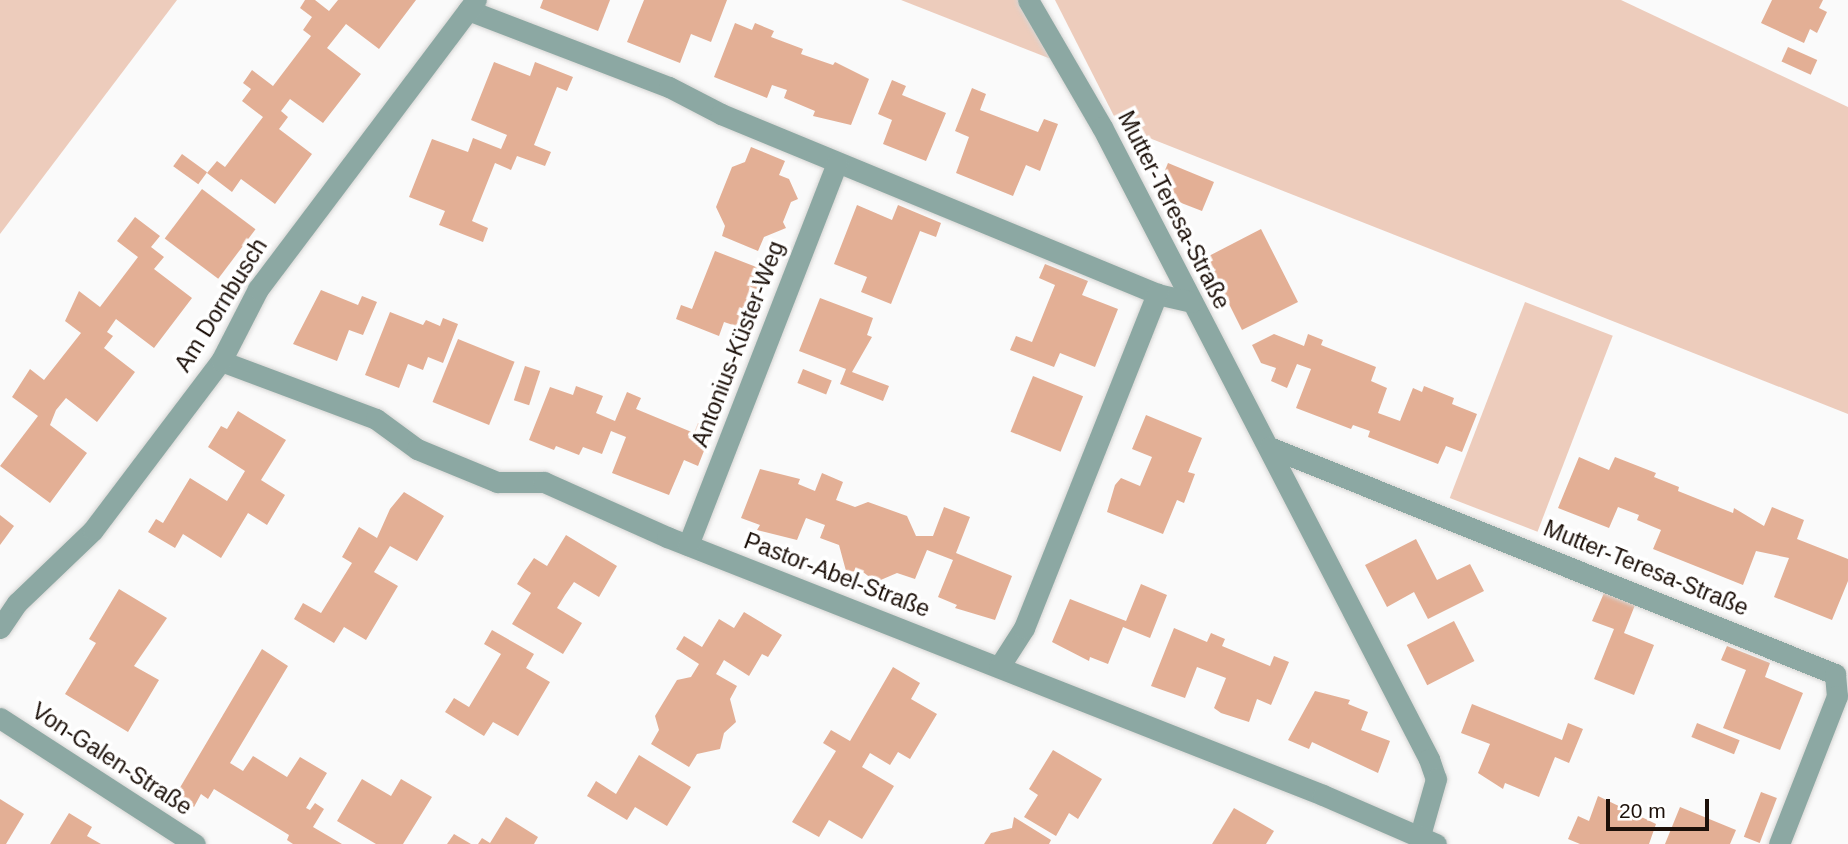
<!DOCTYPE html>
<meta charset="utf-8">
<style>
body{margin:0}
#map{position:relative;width:1848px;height:844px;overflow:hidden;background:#fafafa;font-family:Arial,sans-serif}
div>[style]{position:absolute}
.green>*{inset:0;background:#edccbc;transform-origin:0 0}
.building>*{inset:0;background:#e3af95;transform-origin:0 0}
.roads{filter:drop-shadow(0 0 2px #d6d5d3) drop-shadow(0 0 2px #d6d5d3)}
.minor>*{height:21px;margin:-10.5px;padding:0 10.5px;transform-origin:10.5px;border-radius:10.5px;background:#8ca8a3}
span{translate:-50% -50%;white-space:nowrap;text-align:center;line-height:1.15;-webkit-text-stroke:7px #fff;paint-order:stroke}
.street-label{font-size:23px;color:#1c1009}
.scale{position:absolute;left:1606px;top:799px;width:103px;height:32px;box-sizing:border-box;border:4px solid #1c1009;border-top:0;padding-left:9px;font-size:21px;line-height:24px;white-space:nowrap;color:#1c1009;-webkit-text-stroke:5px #fff;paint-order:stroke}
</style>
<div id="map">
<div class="green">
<i style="clip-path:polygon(0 0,177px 0,0 234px)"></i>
<i style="clip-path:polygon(901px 0,1020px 0,1051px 59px)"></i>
<i style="clip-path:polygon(1055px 0,1621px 0,1848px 107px,1848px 414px,1119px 126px)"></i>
<i style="left:1525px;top:302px;width:94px;height:210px;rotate:21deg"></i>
</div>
<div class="building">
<i style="clip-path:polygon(305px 0,315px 0,329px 11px,338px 0,416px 0,379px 49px,346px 24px,327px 48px,361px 74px,323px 123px,290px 99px,281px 111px,288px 117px,279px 129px,312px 154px,275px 204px,241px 179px,232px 192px,207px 173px,217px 161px,225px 167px,263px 117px,242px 101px,251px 89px,243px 83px,252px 70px,273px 86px,311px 36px,303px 30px,312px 17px,300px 8px)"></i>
<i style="clip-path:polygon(543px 0,610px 0,598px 31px,540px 8px)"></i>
<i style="clip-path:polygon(644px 0,727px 0,711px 42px,691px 34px,680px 63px,627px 42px)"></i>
<i style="clip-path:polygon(1772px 0,1823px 0,1819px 8px,1827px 12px,1817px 33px,1810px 29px,1804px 43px,1761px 23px)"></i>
<i style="clip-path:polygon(735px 23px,752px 30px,755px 23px,774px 31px,771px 37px,803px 49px,801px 54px,833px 65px,835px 62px,869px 79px,851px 125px,813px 116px,815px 111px,784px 98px,787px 90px,772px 85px,767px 98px,714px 77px)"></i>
<i style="left:1788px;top:47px;width:32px;height:16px;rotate:24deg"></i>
<i style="clip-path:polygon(494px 62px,530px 76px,535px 62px,573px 77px,567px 91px,557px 87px,534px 145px,551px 152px,545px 166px,517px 156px,511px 170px,495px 163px,472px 221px,488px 228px,483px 242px,439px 225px,445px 211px,409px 197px,432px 139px,468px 152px,473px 138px,501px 149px,507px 135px,471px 120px)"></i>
<i style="clip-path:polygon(892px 80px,906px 86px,902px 95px,946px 113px,926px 161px,883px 144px,892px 120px,878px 114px)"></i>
<i style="clip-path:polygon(972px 88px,986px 94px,980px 110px,1038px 132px,1044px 119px,1058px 124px,1040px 171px,1026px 165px,1013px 196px,956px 173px,969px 137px,955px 131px)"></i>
<i style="clip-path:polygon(751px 147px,785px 161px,779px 175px,789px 179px,798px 199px,791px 202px,783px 222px,786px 228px,764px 237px,758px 251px,722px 236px,725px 226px,716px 207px,732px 167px,745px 162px)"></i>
<i style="left:182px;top:154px;width:31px;height:15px;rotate:36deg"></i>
<i style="clip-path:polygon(1168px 163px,1214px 182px,1202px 211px,1171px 199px,1161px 180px)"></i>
<i style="left:202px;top:189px;width:67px;height:62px;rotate:37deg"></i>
<i style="clip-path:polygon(857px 205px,892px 220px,898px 205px,941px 223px,936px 237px,920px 231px,891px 304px,861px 292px,867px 277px,834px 264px)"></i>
<i style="clip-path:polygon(135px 217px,160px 236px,151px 247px,164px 257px,154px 269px,192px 298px,154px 348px,116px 319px,107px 332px,113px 336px,104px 348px,135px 372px,97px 422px,66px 398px,56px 410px,50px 425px,87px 453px,50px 503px,0 466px,38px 416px,12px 397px,30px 369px,44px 380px,81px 333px,65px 321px,79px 291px,100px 307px,138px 257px,117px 241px)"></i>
<i style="clip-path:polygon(1261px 229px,1298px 302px,1242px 330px,1227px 300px,1223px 303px,1218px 293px,1222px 290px,1205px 258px)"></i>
<i style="clip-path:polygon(715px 251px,764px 270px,742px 328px,724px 322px,719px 336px,676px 319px,681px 305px,692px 309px)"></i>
<i style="clip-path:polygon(1045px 264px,1088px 281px,1082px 295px,1118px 309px,1095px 367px,1060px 353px,1054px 367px,1010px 350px,1016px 336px,1032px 342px,1055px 285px,1039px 278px)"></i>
<i style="clip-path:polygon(321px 290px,358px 305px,362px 296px,377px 302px,363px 335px,349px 330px,337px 361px,293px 344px)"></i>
<i style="clip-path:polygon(820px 298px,873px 318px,867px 335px,872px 337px,852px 372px,889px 386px,883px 401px,840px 384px,846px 369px,799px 351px)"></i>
<i style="clip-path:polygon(390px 312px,423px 325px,426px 320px,440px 326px,443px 318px,458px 324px,443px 363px,428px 357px,423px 370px,408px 364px,399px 388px,365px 375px)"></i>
<i style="clip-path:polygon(1274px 334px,1304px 346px,1308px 334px,1323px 340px,1321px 345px,1376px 367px,1371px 381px,1387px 388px,1378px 413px,1400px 421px,1413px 388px,1422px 392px,1424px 386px,1454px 398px,1452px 404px,1477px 414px,1462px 452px,1446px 446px,1438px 464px,1368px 437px,1370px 431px,1353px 425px,1351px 429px,1296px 408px,1311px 369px,1297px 364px,1287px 388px,1271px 381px,1276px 368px,1261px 363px,1252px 345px)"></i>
<i style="left:458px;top:339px;width:61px;height:68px;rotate:22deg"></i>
<i style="left:525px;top:366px;width:16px;height:36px;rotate:18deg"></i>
<i style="left:803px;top:369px;width:31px;height:15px;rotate:22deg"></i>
<i style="left:1033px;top:376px;width:54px;height:60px;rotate:22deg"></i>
<i style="clip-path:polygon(576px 386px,603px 396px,596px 413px,615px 421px,627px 392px,641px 398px,636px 409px,694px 433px,698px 423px,713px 428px,698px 466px,684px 460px,669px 495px,612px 473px,626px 437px,611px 431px,602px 454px,583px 447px,579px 455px,556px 446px,554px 450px,529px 440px,550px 387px,573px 395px)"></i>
<i style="clip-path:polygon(238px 411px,286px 440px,261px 480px,285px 495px,267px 525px,248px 513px,221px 558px,183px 534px,175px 548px,148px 532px,156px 519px,163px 523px,190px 478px,227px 501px,245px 471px,208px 447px,221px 426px,227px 429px)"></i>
<i style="clip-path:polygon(1146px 415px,1202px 438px,1188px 472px,1195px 474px,1184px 503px,1177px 500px,1163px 534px,1107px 512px,1115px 485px,1121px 478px,1140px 486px,1152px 457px,1132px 449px)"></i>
<i style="clip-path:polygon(1579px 457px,1609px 470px,1615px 457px,1656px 473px,1654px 477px,1679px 487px,1678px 491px,1733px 513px,1734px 508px,1764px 526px,1772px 507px,1804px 520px,1797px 539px,1848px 559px,1848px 581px,1832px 620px,1774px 597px,1789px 558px,1756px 551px,1743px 585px,1653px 549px,1661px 530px,1637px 520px,1639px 515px,1618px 507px,1609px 528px,1558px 508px)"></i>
<i style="clip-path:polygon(760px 469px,800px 479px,798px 484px,815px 491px,822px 473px,843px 482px,836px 500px,855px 507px,868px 502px,907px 516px,916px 536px,933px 536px,944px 507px,970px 517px,956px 553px,1012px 576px,995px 620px,955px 608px,957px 605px,938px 597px,953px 560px,927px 550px,915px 579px,897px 573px,876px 582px,863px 572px,846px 571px,839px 545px,820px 538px,825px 525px,806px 518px,797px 540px,757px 530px,760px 525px,741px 518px)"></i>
<i style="clip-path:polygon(404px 492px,444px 516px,417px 561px,390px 546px,374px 572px,398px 586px,366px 640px,344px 627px,334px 643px,294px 619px,303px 603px,321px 613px,352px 563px,342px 557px,359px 527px,377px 538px,390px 509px)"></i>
<i style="clip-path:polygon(0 515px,14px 526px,0 545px)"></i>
<i style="clip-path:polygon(566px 535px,617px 566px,599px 597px,574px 582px,565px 595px,557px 608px,582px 623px,563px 654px,512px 624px,531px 593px,517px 584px,525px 571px,534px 558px,547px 566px)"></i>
<i style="clip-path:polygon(1416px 539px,1437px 580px,1470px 564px,1484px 591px,1428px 619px,1414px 592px,1387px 607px,1365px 565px)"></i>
<i style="clip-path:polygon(1141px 584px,1167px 595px,1150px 638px,1123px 627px,1108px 664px,1090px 657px,1089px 661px,1052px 642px,1070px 599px,1126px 621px)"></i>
<i style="clip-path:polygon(119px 589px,167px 618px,134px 666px,159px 680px,128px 732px,65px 694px,96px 643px,89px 639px)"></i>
<i style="clip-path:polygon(1604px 593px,1635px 605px,1624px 633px,1654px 645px,1634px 695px,1594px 679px,1614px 629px,1592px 621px)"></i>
<i style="clip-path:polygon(744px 612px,782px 635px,768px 657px,762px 654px,749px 676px,724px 660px,716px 674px,737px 686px,730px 699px,736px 722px,724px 733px,720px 749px,697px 754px,689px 767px,651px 744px,659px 730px,655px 716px,677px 680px,691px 677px,699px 664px,676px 649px,684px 636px,702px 647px,719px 619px,734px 628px)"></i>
<i style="left:1454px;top:621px;width:45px;height:53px;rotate:63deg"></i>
<i style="clip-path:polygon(1174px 628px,1207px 642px,1211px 633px,1225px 639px,1222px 646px,1270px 666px,1274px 656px,1289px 662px,1271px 705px,1257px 699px,1249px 722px,1221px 713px,1214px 708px,1226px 678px,1197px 667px,1185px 698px,1151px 686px)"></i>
<i style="clip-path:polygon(492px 630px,534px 654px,526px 668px,550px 682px,518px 736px,493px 722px,484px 736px,445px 712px,454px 698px,469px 707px,501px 654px,484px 644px)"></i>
<i style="clip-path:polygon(1727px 646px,1770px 663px,1765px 677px,1803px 693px,1780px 750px,1723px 728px,1746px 670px,1721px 660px)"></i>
<i style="clip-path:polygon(262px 649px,288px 666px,230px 763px,243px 771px,253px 756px,287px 777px,300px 757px,327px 773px,306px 808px,310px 810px,315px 803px,324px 809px,313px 827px,342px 844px,293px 844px,287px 840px,289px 835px,214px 789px,208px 799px,201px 794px,194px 807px,175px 796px)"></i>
<i style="clip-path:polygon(893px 667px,920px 683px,911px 699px,937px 714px,910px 759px,898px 752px,890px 765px,870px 753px,862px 767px,894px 786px,862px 839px,829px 820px,819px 837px,792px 822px,836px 751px,823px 743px,831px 730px,850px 741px)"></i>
<i style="clip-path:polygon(1315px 691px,1350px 700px,1348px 704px,1368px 712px,1361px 730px,1390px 741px,1378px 773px,1312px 742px,1309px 749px,1288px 740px)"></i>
<i style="clip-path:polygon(1472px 704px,1562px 740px,1568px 723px,1583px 729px,1569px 763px,1555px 757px,1539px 797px,1505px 783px,1503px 789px,1478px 773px,1490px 744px,1461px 733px)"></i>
<i style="left:1697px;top:723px;width:46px;height:15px;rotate:22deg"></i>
<i style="clip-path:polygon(1053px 750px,1102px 779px,1078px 819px,1069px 813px,1056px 836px,1024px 817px,1038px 795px,1029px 789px)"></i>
<i style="clip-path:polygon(639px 755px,691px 787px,667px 826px,635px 807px,627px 820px,587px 796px,596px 781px,616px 794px)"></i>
<i style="clip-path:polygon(362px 779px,391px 796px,401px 779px,432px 797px,403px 844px,376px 844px,337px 821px)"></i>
<i style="left:1761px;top:792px;width:17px;height:48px;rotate:21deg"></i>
<i style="clip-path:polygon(1598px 796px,1656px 824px,1649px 844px,1580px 844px,1568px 839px,1578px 816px,1589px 821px)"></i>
<i style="clip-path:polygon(0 799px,24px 814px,6px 844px,0 844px)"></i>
<i style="clip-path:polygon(1680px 807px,1736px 830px,1730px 844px,1665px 844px)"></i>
<i style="clip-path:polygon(1234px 808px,1274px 831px,1266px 844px,1212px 844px)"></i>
<i style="clip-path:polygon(69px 813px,92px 827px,87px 836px,101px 844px,50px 844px)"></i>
<i style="clip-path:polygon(506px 817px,538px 837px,534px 844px,478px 844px,482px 838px,490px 843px)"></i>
<i style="clip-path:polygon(1014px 817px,1051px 840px,1049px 844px,984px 844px,991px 833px,1012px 828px)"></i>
<i style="clip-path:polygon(454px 834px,471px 844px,447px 844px)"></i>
</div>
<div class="roads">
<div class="minor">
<i style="left:1028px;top:0;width:147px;rotate:59.8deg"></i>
<i style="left:1102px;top:127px;width:712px;rotate:62.64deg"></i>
<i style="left:1429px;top:759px;width:21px;rotate:71deg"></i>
<i style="left:1436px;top:779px;width:58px;rotate:105.9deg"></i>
<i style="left:468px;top:10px;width:215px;rotate:21deg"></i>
<i style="left:669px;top:87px;width:59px;rotate:27.4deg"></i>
<i style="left:721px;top:114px;width:472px;rotate:22.4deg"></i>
<i style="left:1157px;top:294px;width:36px;rotate:13deg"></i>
<i style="left:221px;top:361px;width:165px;rotate:20.5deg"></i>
<i style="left:376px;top:419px;width:51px;rotate:36.2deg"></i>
<i style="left:417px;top:449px;width:87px;rotate:22.4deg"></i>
<i style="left:497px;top:482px;width:47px"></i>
<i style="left:544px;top:482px;width:135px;rotate:24.1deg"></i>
<i style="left:667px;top:537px;width:705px;rotate:21.47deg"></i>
<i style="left:1323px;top:795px;width:123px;rotate:23.4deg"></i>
<i style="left:1269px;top:447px;width:610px;rotate:21.85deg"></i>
<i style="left:1835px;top:674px;width:22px;rotate:85deg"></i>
<i style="left:1837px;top:696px;width:159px;rotate:111.4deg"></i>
<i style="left:688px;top:545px;width:410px;rotate:-68.7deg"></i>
<i style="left:0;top:628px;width:30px;rotate:-56deg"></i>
<i style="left:17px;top:603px;width:105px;rotate:-43.8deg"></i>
<i style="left:93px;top:530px;width:212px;rotate:-52.9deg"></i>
<i style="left:221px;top:361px;width:81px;rotate:-62.8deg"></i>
<i style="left:258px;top:289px;width:362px;rotate:-53deg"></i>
<i style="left:999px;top:667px;width:46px;rotate:-57.3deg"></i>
<i style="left:1024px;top:628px;width:360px;rotate:-68.3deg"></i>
<i style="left:0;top:718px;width:232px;rotate:32.9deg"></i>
</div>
</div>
<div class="street-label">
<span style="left:1174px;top:210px;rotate:63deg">Mutter-Teresa-Straße</span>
<span style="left:221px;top:305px;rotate:-58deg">Am Dornbusch</span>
<span style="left:738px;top:344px;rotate:-69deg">Antonius-Küster-Weg</span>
<span style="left:1646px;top:568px;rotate:22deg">Mutter-Teresa-Straße</span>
<span style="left:837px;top:575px;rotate:21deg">Pastor-Abel-Straße</span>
<span style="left:112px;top:759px;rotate:33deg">Von-Galen-Straße</span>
</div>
<div class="scale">20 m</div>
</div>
